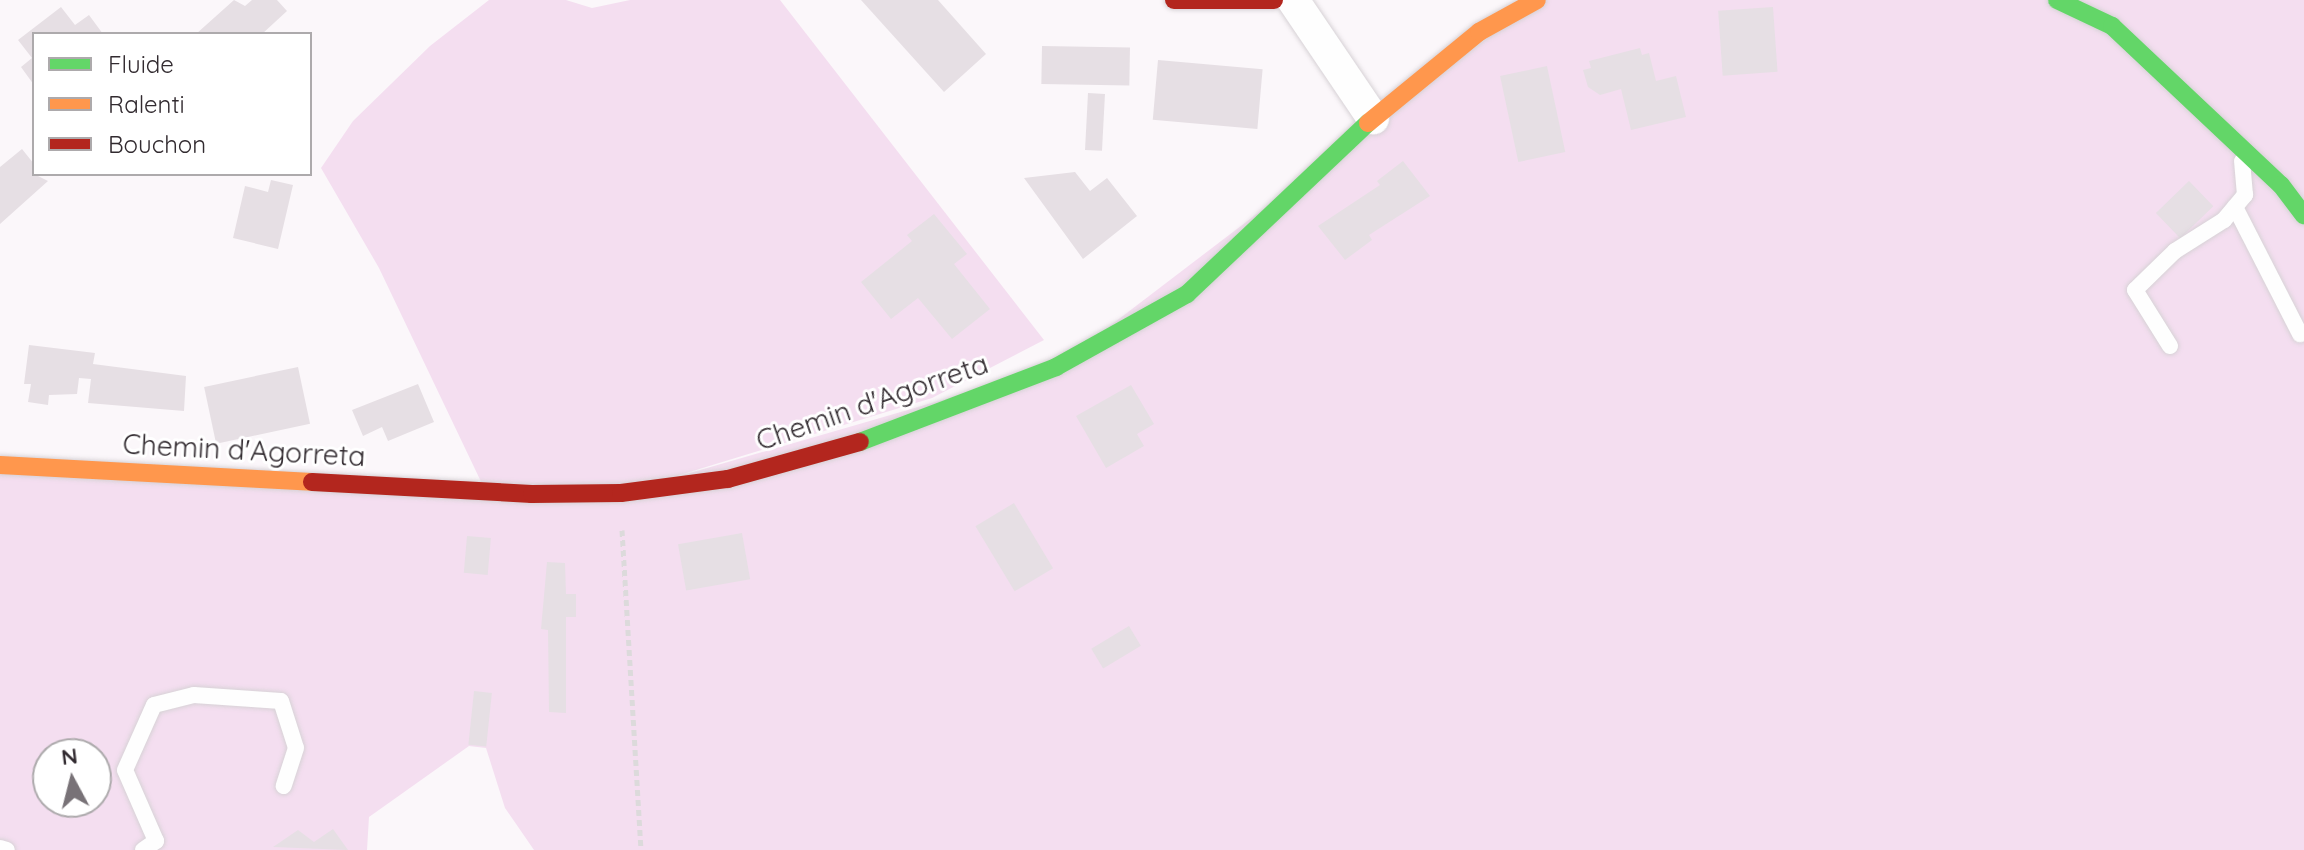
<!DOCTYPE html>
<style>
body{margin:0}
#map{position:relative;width:2304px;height:850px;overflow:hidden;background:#fbf7fa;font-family:Quicksand,sans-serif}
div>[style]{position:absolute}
.green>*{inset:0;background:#f4def0}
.building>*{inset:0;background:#e6dfe4;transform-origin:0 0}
.path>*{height:5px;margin-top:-2.5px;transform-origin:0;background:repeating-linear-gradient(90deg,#dcdadb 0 6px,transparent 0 10px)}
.roads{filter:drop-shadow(0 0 2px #d7d2d6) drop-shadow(0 0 2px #d7d2d6)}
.lane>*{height:16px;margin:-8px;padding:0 8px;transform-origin:8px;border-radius:8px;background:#fefefe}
.street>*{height:32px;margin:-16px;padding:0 16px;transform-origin:16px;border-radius:16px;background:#fefefe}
.fast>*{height:18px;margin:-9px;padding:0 9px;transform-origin:9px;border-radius:9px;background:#63d668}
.slow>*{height:18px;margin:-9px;padding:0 9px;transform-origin:9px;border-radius:9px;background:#ff974d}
.jam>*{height:18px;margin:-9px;padding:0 9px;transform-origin:9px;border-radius:9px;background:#b3261e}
span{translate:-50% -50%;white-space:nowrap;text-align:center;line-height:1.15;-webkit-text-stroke:6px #fff;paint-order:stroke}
.street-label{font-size:28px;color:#322b30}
.legend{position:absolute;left:32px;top:32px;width:280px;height:144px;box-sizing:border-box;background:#fff;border:2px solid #adaaac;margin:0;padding:10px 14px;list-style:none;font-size:24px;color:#322b30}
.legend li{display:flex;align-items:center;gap:16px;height:40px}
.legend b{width:40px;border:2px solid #adaaac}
.north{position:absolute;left:32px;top:738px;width:80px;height:80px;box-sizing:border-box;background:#fff;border:2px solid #adaaac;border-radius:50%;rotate:353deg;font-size:22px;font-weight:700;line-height:32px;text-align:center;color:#322b30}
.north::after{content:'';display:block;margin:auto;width:28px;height:36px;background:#787277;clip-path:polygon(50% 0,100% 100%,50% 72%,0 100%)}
</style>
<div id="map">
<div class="green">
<i style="clip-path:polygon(evenodd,489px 0,566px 0,592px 8px,630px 0,780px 0,1044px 340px,932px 398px,621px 493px,1056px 367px,1537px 0,2304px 0,2304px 850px,534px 850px,505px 808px,486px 748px,469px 746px,369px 817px,367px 850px,0 850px,0 465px,485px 490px,379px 268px,321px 168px,353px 121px,430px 46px,489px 0,48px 754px,96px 754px,96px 802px,48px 802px,48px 754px)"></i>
</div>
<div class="building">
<i style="clip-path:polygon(234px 0,245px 6px,252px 0,277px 0,287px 11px,262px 34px,196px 34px)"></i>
<i style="clip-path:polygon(861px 0,938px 0,986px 54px,944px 92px)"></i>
<i style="clip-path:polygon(61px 7px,75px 25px,89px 15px,103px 34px,34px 34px,34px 85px,21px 67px,32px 58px,18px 40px)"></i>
<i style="left:1773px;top:7px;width:65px;height:55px;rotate:86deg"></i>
<i style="left:1042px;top:46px;width:88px;height:38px;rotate:1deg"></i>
<i style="clip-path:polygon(1640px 48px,1642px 55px,1649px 53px,1656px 81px,1676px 76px,1686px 117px,1631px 130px,1621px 89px,1600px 95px,1588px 87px,1583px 70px,1591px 68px,1589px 61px)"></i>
<i style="left:1158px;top:60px;width:105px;height:60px;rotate:5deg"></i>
<i style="left:1547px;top:66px;width:88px;height:48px;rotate:78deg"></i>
<i style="left:1088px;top:93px;width:17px;height:57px;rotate:3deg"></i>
<i style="clip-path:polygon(22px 149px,34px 164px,34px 174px,48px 181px,0 224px,0 167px)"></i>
<i style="clip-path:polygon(1403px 161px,1430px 196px,1369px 235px,1372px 240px,1345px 260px,1318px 226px,1380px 185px,1377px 181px)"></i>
<i style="clip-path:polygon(1075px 172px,1090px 191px,1107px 178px,1137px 216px,1083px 259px,1024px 178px)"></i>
<i style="clip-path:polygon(271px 180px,293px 185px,278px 249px,233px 238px,245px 186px,268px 192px)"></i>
<i style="left:2189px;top:181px;width:35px;height:46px;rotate:46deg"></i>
<i style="clip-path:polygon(934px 214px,967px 254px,954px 264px,990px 309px,952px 339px,918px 298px,891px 319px,861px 282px,912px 241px,907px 235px)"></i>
<i style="clip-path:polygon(29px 345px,95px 353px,93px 364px,186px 376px,184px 411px,88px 403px,91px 379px,79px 378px,77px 394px,49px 395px,48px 405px,28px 402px,31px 384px,24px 384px)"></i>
<i style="left:298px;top:367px;width:58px;height:96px;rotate:78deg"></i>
<i style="clip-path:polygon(418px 384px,434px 422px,388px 441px,382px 427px,363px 436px,352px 410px)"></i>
<i style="clip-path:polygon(1131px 385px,1154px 424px,1137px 434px,1144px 446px,1106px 468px,1076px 416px)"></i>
<i style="left:1014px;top:503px;width:76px;height:45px;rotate:59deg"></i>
<i style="left:742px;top:533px;width:47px;height:65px;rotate:80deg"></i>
<i style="left:467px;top:536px;width:24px;height:37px;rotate:5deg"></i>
<i style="clip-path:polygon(547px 562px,565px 563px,566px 594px,576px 594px,576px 617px,566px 617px,566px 713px,549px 712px,548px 630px,541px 629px)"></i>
<i style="left:1129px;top:626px;width:23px;height:44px;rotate:59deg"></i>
<i style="left:474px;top:691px;width:18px;height:54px;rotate:6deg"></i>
<i style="clip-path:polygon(333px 829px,348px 850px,273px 847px,298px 830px,314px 842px)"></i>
</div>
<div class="path">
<i style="left:622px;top:530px;width:321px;rotate:86.6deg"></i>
</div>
<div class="roads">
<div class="lane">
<i style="left:2235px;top:207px;width:143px;rotate:62.9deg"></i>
<i style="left:2170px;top:346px;width:66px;rotate:-122deg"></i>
<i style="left:2135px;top:290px;width:56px;rotate:-44.3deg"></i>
<i style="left:2175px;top:251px;width:58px;rotate:-32.3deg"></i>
<i style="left:2224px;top:220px;width:33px;rotate:-50deg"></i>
<i style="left:2245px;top:195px;width:34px;rotate:-95deg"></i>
<i style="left:0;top:848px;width:7px;rotate:16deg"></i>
<i style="left:143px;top:850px;width:16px;rotate:-35deg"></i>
<i style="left:156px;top:841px;width:77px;rotate:-113.6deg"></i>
<i style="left:125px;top:770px;width:71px;rotate:-66deg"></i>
<i style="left:154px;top:705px;width:41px;rotate:-14deg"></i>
<i style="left:194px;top:695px;width:87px;rotate:3.9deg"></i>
<i style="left:281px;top:701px;width:49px;rotate:72.3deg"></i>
<i style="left:296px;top:748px;width:40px;rotate:108deg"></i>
</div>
<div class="street">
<i style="left:1293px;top:0;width:143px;rotate:55.9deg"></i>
</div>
<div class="fast">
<i style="left:2057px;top:0;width:61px;rotate:25.3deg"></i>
<i style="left:2112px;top:26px;width:232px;rotate:43.3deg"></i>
<i style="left:2281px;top:185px;width:38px;rotate:53deg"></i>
<i style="left:860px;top:442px;width:210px;rotate:-20.9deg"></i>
<i style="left:1056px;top:367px;width:150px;rotate:-29.1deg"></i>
<i style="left:1187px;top:294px;width:249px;rotate:-43.4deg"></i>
</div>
<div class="slow">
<i style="left:1368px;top:123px;width:144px;rotate:-39.3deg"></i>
<i style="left:1479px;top:32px;width:66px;rotate:-28.9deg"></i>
<i style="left:0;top:465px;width:312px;rotate:3.1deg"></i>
</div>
<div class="jam">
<i style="left:1174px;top:0;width:100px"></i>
<i style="left:312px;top:482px;width:220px;rotate:3.1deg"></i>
<i style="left:532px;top:494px;width:89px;rotate:-0.6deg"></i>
<i style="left:621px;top:493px;width:108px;rotate:-7.5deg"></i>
<i style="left:728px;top:479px;width:137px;rotate:-15.7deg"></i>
</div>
</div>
<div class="street-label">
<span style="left:872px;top:402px;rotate:-19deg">Chemin d'Agorreta</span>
<span style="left:244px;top:450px;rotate:3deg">Chemin d'Agorreta</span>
</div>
<ul class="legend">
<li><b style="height:10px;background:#63d668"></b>Fluide</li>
<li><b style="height:10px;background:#ff974d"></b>Ralenti</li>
<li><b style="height:10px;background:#b3261e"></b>Bouchon</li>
</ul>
<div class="north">N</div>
</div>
